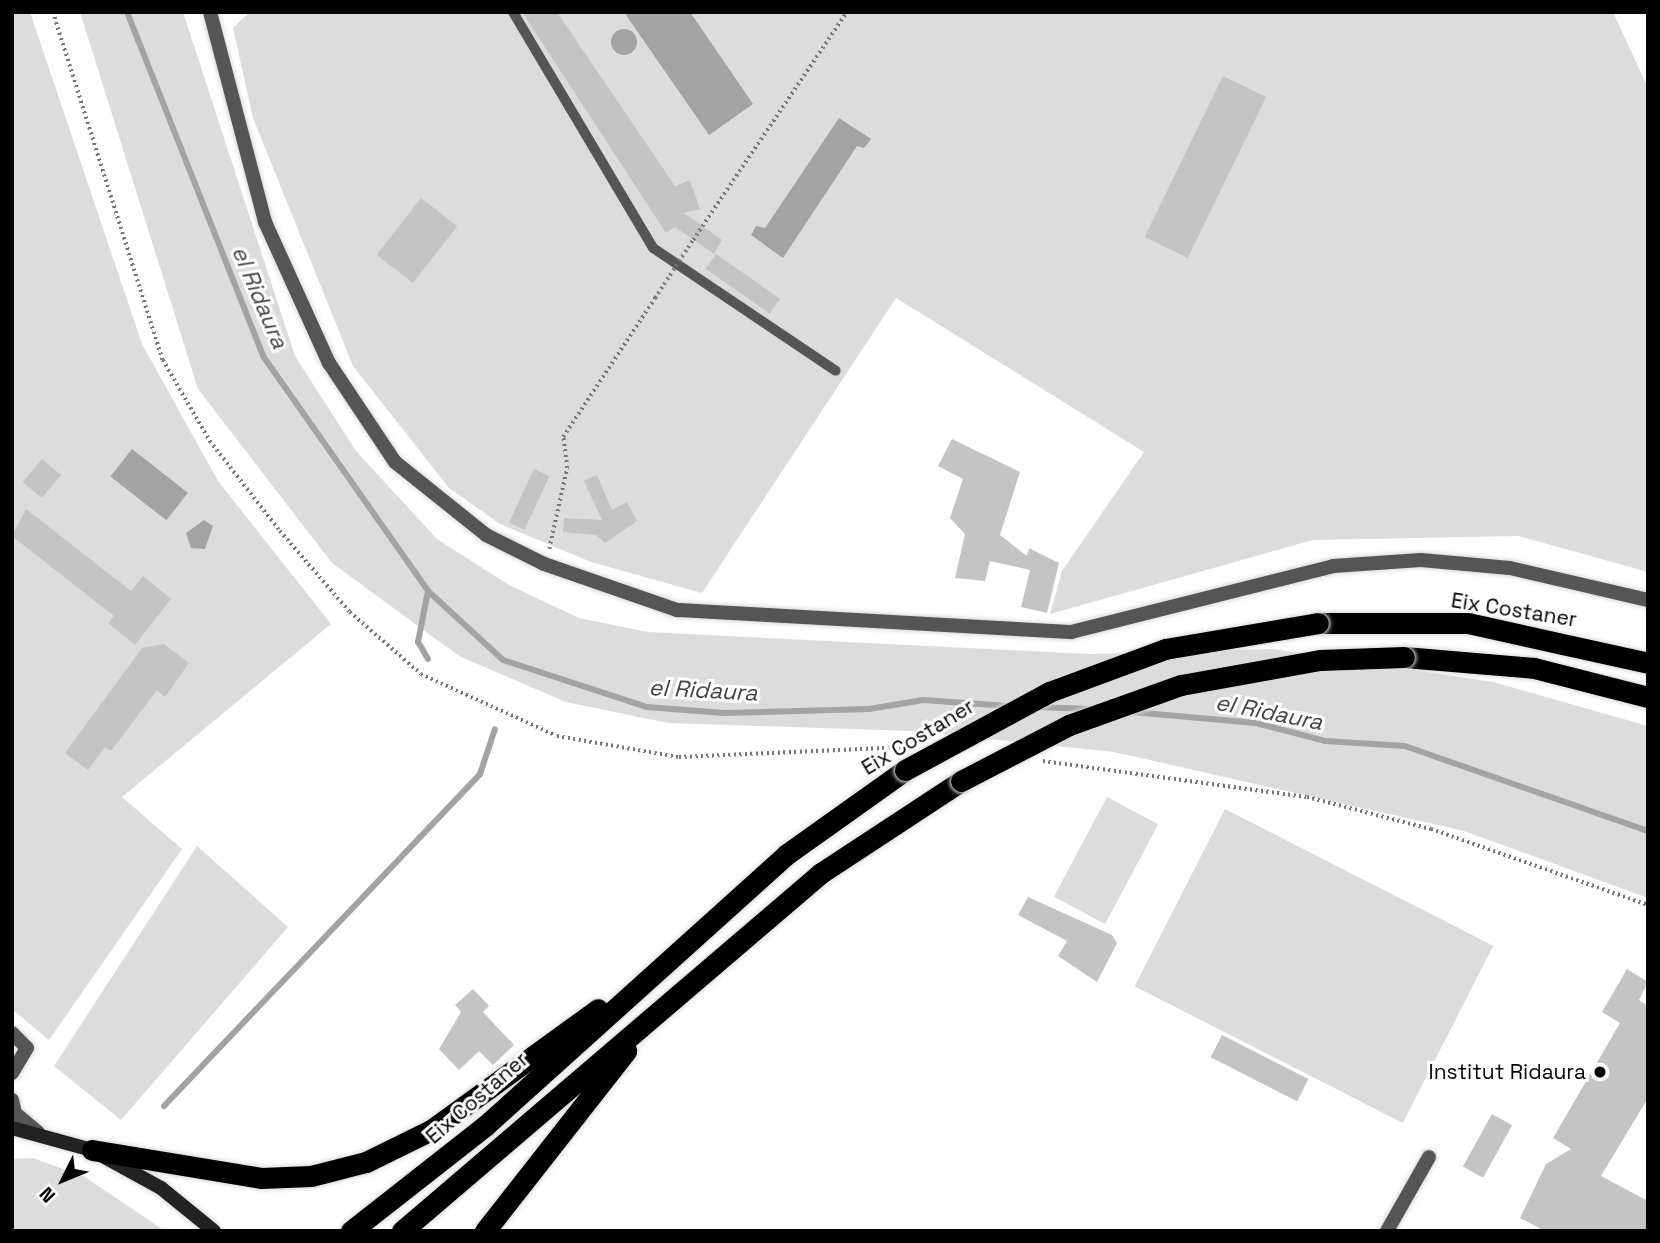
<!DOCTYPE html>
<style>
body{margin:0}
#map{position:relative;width:1660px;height:1243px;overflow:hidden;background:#fff;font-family:"Space Grotesk",sans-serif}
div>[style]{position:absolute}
.green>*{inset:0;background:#dcdcdc;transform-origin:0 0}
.water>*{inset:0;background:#a3a3a3;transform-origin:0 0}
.round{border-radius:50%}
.stream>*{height:6px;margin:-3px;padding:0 3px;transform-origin:3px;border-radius:3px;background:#a3a3a3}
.building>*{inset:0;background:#c4c4c4;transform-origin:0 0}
.path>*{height:3.5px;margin-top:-1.75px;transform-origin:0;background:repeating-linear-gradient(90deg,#777 0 2px,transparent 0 5.5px)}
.roads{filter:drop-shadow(0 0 2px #dbdbdb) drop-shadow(0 0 2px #dbdbdb)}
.lane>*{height:10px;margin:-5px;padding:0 5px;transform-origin:5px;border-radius:5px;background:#555}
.street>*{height:14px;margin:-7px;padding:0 7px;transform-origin:7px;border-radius:7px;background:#555}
.secondary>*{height:14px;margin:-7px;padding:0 7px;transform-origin:7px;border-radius:7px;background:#222}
.highway>*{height:21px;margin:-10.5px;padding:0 10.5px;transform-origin:10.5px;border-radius:10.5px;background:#000}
.path-bridge>*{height:3.5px;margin-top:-1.75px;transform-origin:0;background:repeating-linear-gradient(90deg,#777 0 2px,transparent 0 5.5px)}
.bridges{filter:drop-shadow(0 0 2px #dbdbdb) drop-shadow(0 0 2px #dbdbdb)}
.highway-bridge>*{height:21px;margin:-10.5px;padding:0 10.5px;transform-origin:10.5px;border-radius:10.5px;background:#000}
.dots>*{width:19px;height:19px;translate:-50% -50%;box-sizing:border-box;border:4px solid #fff;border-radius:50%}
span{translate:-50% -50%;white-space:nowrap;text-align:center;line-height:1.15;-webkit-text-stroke:6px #fff;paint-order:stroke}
.street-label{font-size:21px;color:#000}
.poi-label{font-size:21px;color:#000}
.right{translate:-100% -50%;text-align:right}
.water-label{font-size:23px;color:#444;font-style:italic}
.frame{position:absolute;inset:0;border:14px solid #000;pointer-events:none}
.north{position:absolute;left:28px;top:1145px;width:70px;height:70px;-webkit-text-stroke:5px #fff;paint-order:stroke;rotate:227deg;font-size:19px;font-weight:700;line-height:28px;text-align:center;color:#000}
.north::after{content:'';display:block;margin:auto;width:24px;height:32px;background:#000;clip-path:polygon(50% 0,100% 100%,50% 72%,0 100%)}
</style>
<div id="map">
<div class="green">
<i style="clip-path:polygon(12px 12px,30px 12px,142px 344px,218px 481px,331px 624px,122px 797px,182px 849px,49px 1040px,12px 1009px)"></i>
<i style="clip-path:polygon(80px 12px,183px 12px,295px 356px,356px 451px,437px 539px,509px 585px,579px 618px,648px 632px,1090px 654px,1273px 649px,1493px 682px,1648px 726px,1648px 898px,1464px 831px,1114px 752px,912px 731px,668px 723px,566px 702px,459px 656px,332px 563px,198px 389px)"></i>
<i style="clip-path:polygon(250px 12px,1613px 12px,1648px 88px,1648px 572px,1519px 536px,1313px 540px,1050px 614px,1062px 571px,1144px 452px,896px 298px,702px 593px,591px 562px,500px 524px,449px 488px,353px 366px,253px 118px,233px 28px)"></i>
<i style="left:1107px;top:797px;width:58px;height:113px;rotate:28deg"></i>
<i style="left:1225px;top:809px;width:301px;height:199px;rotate:27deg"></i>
<i style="clip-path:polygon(197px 846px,288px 927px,121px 1120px,54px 1066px)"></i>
<i style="clip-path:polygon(33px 1158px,85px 1177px,165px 1231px,12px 1231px,12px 1159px)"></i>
</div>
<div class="water">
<i style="clip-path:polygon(631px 12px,690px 12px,753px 104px,709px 135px,626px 15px)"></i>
<i class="round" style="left:611px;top:29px;width:26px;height:26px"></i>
<i style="clip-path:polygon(839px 118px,871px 139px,864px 148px,857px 146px,783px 258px,751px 235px,756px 226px,765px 228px)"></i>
<i style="left:132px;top:449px;width:71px;height:35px;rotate:38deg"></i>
<i style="clip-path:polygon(204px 520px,213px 526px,205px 549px,191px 548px,186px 533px)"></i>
</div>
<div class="stream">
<i style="left:127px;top:12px;width:370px;rotate:68.4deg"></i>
<i style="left:263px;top:356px;width:287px;rotate:54.9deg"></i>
<i style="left:428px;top:591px;width:102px;rotate:42.6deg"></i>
<i style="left:503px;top:660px;width:151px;rotate:18.1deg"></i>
<i style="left:647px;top:707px;width:77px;rotate:4.5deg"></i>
<i style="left:724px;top:713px;width:145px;rotate:-1.6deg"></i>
<i style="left:869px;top:709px;width:55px;rotate:-9.5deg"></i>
<i style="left:923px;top:700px;width:86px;rotate:4deg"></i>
<i style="left:428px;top:659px;width:20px;rotate:-120deg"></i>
<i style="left:418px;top:642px;width:52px;rotate:-78.9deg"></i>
<i style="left:1037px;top:707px;width:53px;rotate:2.2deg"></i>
<i style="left:1132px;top:712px;width:124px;rotate:5.1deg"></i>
<i style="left:1256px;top:723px;width:71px;rotate:14.6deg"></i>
<i style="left:1325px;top:741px;width:80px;rotate:3.6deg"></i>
<i style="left:1405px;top:746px;width:257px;rotate:19.3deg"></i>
<i style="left:164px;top:1106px;width:458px;rotate:-46.4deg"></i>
<i style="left:480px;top:774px;width:47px;rotate:-71.6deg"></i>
</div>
<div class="building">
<i style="clip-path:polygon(522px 12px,557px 12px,675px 186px,690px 180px,700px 209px,684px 213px,722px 240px,714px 254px,675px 227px,666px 233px)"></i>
<i style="left:1223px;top:76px;width:48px;height:179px;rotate:26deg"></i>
<i style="left:421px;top:198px;width:46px;height:72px;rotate:38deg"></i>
<i style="left:716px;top:254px;width:78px;height:18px;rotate:35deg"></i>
<i style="clip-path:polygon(952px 439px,1020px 472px,1000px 535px,1027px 556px,1029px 548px,1059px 563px,1047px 613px,1021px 607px,1030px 570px,990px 561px,985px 581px,955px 578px,965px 534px,950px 518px,963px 479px,938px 466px)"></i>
<i style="left:42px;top:459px;width:25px;height:30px;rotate:40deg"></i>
<i style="left:534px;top:469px;width:17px;height:59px;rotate:25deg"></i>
<i style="clip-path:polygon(597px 475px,612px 510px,627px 502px,637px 521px,605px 543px,596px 535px,563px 532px,564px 518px,602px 520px,584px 481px)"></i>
<i style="clip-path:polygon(26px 509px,131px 591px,143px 576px,171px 599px,135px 645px,108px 623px,114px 616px,12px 536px)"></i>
<i style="clip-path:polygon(164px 644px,189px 663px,165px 697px,157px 690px,111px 751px,105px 747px,88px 770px,65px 753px,142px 648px)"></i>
<i style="clip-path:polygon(1028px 897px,1112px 935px,1117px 943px,1097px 982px,1058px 956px,1067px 941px,1018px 915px)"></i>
<i style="clip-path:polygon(1627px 969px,1648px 982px,1639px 1000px,1648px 1006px,1648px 1098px,1601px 1176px,1648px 1201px,1648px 1231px,1545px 1231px,1520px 1218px,1546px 1164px,1571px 1149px,1553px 1138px,1620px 1023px,1602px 1012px)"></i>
<i style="clip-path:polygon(473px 989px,489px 1006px,483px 1012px,514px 1045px,493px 1065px,479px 1051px,459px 1070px,439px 1049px,461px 1012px,455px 1005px)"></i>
<i style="left:1222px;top:1035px;width:97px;height:25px;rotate:27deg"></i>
<i style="left:1492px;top:1114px;width:23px;height:60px;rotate:29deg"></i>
</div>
<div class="path">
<i style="left:53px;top:12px;width:365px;rotate:72.5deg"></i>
<i style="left:163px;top:360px;width:94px;rotate:59.9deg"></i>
<i style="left:210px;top:441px;width:114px;rotate:52.1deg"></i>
<i style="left:280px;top:531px;width:107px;rotate:49.2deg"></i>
<i style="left:350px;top:612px;width:94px;rotate:41.1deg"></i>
<i style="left:421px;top:674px;width:149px;rotate:24.5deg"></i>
<i style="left:557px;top:736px;width:124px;rotate:9.8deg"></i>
<i style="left:679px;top:757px;width:227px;rotate:-2.5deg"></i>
<i style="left:693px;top:240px;width:275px;rotate:-56deg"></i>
<i style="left:549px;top:549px;width:83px;rotate:-77.5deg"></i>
<i style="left:567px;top:468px;width:31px;rotate:-97deg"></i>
<i style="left:563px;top:437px;width:167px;rotate:-56.5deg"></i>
<i style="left:1043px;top:761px;width:266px;rotate:7.8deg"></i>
<i style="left:1307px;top:797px;width:128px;rotate:14.5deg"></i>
<i style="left:1431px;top:829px;width:230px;rotate:19.3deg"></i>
</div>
<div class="roads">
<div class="lane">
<i style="left:513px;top:12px;width:274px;rotate:59.3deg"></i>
<i style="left:653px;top:248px;width:220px;rotate:33.9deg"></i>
</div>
<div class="street">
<i style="left:210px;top:12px;width:217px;rotate:75.3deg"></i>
<i style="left:265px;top:222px;width:155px;rotate:65.6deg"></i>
<i style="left:329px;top:363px;width:119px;rotate:56.3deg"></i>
<i style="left:395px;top:462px;width:117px;rotate:38.7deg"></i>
<i style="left:486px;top:535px;width:65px;rotate:26.6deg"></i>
<i style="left:544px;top:564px;width:141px;rotate:19.1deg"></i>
<i style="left:677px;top:610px;width:395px;rotate:3.2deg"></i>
<i style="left:1071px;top:632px;width:270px;rotate:-14.1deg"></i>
<i style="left:1333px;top:566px;width:88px;rotate:-3.9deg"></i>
<i style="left:1421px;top:560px;width:89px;rotate:5.1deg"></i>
<i style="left:1510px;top:568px;width:142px;rotate:13.1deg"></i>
<i style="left:12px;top:1033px;width:21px;rotate:45deg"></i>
<i style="left:27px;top:1048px;width:29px;rotate:121deg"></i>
<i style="left:12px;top:1100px;width:13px;rotate:77deg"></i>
<i style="left:15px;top:1113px;width:30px;rotate:40deg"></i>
<i style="left:1387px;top:1231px;width:85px;rotate:-60.4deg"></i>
</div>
<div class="secondary">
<i style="left:12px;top:1128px;width:83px;rotate:15.4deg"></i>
<i style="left:92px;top:1150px;width:79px;rotate:28.8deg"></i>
<i style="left:161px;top:1188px;width:68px;rotate:39.1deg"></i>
</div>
<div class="highway">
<i style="left:1318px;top:623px;width:150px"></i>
<i style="left:1468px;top:623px;width:184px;rotate:12.5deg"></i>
<i style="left:1404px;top:657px;width:130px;rotate:4.8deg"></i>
<i style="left:1534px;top:668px;width:118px;rotate:14.3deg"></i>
<i style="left:92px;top:1150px;width:171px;rotate:9.4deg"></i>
<i style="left:261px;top:1178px;width:50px;rotate:-2.3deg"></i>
<i style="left:311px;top:1176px;width:57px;rotate:-14.3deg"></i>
<i style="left:366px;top:1162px;width:72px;rotate:-26.2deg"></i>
<i style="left:431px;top:1130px;width:206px;rotate:-35.9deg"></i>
<i style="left:351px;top:1231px;width:170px;rotate:-38.1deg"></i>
<i style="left:485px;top:1126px;width:406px;rotate:-42deg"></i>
<i style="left:787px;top:854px;width:145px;rotate:-35.4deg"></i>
<i style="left:402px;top:1231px;width:551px;rotate:-40.51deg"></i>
<i style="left:821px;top:873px;width:168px;rotate:-33.3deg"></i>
<i style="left:485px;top:1231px;width:229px;rotate:-51.9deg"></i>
</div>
</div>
<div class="path-bridge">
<i style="left:655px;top:298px;width:69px;rotate:-56.8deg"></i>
</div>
<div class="bridges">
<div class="highway-bridge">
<i style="left:905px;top:770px;width:164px;rotate:-28.4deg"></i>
<i style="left:1049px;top:692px;width:124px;rotate:-20.3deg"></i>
<i style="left:1165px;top:649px;width:155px;rotate:-9.6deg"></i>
<i style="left:961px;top:781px;width:122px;rotate:-27.4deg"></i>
<i style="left:1069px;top:725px;width:119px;rotate:-19.7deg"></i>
<i style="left:1181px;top:685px;width:141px;rotate:-10.2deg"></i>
<i style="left:1320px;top:660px;width:84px;rotate:-2deg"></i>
</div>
</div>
<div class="dots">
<i style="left:1600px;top:1072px;background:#000"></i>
</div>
<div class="street-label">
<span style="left:1514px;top:610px;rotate:9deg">Eix Costaner</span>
<span style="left:918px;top:737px;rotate:-31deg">Eix Costaner</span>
<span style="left:477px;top:1098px;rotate:-41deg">Eix Costaner</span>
</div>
<div class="poi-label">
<span class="right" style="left:1586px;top:1072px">Institut Ridaura</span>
</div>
<div class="water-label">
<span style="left:260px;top:297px;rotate:67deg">el Ridaura</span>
<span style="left:703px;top:690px;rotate:3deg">el Ridaura</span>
<span style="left:1269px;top:712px;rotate:11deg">el Ridaura</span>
</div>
<div class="frame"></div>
<div class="north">N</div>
</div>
